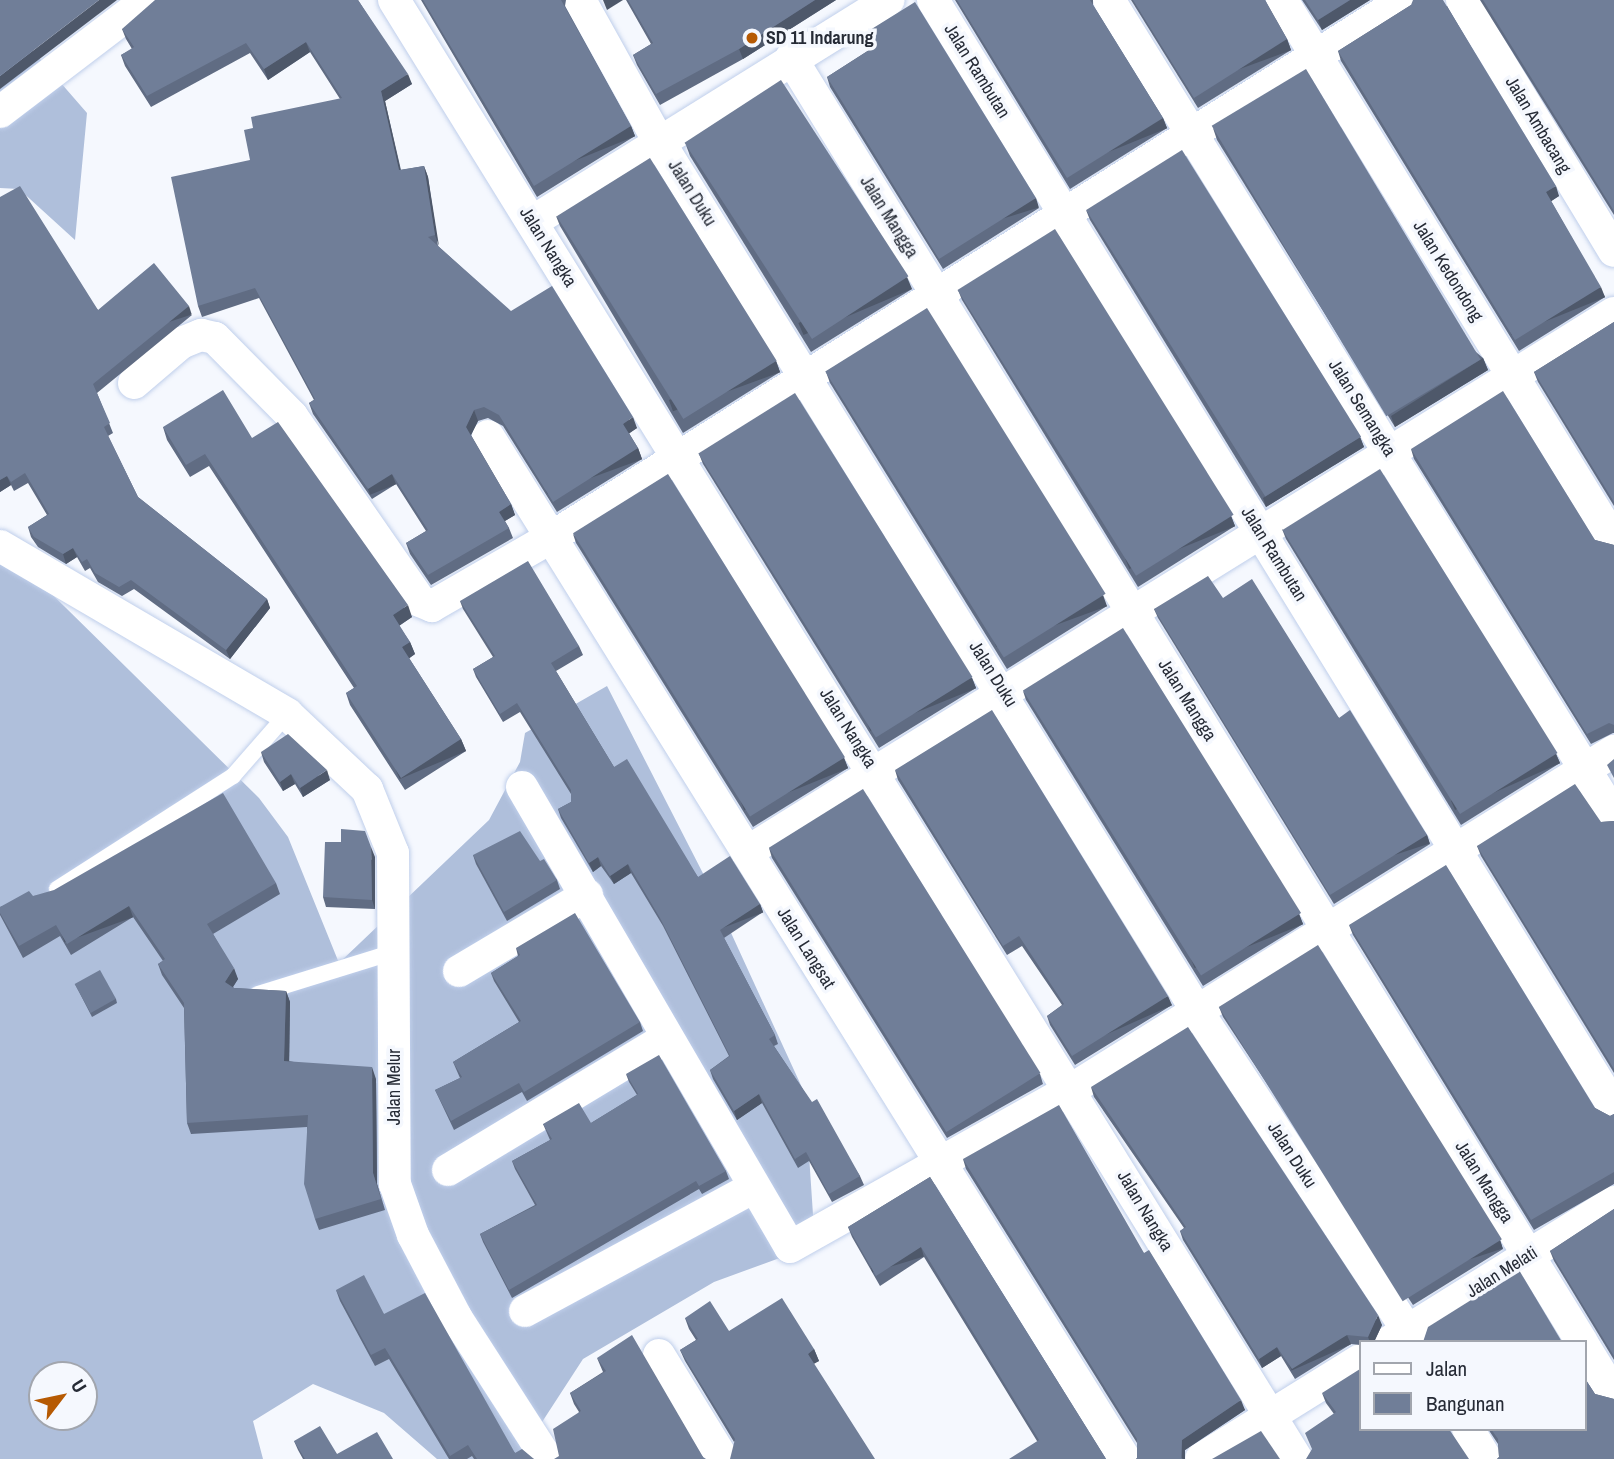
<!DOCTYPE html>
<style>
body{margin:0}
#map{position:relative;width:1614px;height:1459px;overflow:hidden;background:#f5f8fe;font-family:"Archivo Narrow",sans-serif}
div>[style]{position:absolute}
.forest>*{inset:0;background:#afbfdb}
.roads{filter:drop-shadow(0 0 2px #c0cfeb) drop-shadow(0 0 2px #c0cfeb)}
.lane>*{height:16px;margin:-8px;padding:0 8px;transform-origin:8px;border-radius:8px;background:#fff}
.street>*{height:32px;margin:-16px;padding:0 16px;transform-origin:16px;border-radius:16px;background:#fff}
.wall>*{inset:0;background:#606c83}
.shaded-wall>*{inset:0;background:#4e586a;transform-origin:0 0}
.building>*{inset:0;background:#707e98;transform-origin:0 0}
.dots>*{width:19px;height:19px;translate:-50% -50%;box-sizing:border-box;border:4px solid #f5f8fe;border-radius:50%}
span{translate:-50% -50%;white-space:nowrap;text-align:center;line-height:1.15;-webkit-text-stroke:7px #f5f8fe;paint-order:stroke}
.poi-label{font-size:18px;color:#262b36;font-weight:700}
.left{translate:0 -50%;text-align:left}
.street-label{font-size:18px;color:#262b36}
.legend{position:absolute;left:1359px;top:1340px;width:228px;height:91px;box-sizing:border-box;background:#f5f8fe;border:2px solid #a2a6ae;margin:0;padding:9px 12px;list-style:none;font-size:21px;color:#262b36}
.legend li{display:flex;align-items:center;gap:14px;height:35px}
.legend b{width:35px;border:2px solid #a2a6ae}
.north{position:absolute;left:28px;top:1361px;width:70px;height:70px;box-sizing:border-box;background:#f5f8fe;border:2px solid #a2a6ae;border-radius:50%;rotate:58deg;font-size:19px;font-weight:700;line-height:28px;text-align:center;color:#262b36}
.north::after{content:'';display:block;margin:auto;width:24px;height:32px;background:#b65a03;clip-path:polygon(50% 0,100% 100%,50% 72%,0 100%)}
</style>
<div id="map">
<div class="forest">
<i style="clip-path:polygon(0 13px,87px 113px,75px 240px,19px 189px,0 188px)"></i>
<i style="clip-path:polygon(evenodd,0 543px,259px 798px,288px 837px,339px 963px,489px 820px,520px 762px,525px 733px,607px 686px,710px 887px,805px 1094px,815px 1245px,714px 1282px,583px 1359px,518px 1459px,437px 1459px,384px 1413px,313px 1384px,253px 1421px,263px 1459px,0 1459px,0 543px,42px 1375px,84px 1375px,84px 1417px,42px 1417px,42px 1375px)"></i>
</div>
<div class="roads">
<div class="lane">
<i style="left:57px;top:889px;width:209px;rotate:-32.7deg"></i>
<i style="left:233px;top:776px;width:82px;rotate:-48.9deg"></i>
<i style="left:258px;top:994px;width:142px;rotate:-17.2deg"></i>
</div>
<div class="street">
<i style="left:394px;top:0;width:1716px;rotate:58.25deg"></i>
<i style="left:580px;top:0;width:160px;rotate:60.9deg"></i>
<i style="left:658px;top:140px;width:1024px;rotate:58.25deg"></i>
<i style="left:1197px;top:1011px;width:396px;rotate:56.6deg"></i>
<i style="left:933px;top:0;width:1301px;rotate:58.42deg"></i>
<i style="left:1109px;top:0;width:960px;rotate:58.25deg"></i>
<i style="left:1282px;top:0;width:635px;rotate:58.46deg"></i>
<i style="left:1462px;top:0;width:293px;rotate:58.8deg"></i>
<i style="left:791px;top:58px;width:1508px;rotate:58.37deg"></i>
<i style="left:0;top:112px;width:185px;rotate:-37.3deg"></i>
<i style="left:532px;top:222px;width:420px;rotate:-31.9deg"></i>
<i style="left:134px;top:383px;width:62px;rotate:-40.4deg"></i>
<i style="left:181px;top:343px;width:22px;rotate:-22deg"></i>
<i style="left:201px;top:335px;width:14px;rotate:12deg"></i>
<i style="left:215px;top:338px;width:110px;rotate:45.4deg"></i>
<i style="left:292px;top:416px;width:225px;rotate:55.3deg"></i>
<i style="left:420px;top:601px;width:13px;rotate:23deg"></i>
<i style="left:432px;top:606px;width:138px;rotate:-29.9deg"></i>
<i style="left:552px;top:537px;width:1007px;rotate:-32.22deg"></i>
<i style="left:488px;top:436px;width:1205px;rotate:58.09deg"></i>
<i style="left:0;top:546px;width:333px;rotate:30.3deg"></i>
<i style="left:287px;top:714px;width:110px;rotate:43.2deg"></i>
<i style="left:367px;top:789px;width:69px;rotate:67.9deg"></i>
<i style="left:393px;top:853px;width:331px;rotate:89.7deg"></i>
<i style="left:395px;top:1184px;width:54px;rotate:70.6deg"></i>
<i style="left:413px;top:1235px;width:93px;rotate:62.3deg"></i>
<i style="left:456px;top:1317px;width:169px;rotate:57.3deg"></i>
<i style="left:522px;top:787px;width:532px;rotate:59.77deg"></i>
<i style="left:790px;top:1247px;width:323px;rotate:-29.3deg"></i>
<i style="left:1072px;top:1089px;width:639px;rotate:-31.95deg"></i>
<i style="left:747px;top:852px;width:1021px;rotate:-31.87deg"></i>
<i style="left:459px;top:971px;width:149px;rotate:-30.7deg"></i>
<i style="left:448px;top:1170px;width:256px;rotate:-31.1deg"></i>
<i style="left:525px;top:1311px;width:260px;rotate:-28.4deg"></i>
<i style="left:1389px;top:1342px;width:265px;rotate:-31.9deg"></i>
<i style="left:1584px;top:1346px;width:57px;rotate:58.5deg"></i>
<i style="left:659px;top:1355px;width:122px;rotate:58.4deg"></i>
<i style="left:1468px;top:1429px;width:35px;rotate:59deg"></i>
<i style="left:1201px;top:1459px;width:187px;rotate:-31.9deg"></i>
</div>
</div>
<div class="wall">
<i style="clip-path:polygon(358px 0,412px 84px,385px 101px,401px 170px,424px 166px,428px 177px,438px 246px,637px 428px,629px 433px,638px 448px,642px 459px,557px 512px,503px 426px,488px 418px,478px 421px,471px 435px,511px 504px,515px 515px,505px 521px,509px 528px,513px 538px,431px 585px,410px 554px,406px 543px,426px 531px,396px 484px,372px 499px,313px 414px,309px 403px,314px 400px,259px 298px,202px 317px,198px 306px,250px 160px,253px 128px,340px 99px,310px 52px,268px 80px,250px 53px,151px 107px,125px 66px,121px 55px,132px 49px,126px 39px,122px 29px)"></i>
<i style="clip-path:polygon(421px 0,566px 0,565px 6px,631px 126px,635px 136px,537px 197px)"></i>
<i style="clip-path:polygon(626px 0,836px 0,743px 59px,660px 105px,637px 65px,633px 55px,651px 44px)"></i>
<i style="clip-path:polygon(955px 0,1093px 0,1093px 5px,1163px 118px,1167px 128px,1070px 189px)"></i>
<i style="clip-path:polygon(1131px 0,1265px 0,1287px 39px,1291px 50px,1198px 108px)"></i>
<i style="clip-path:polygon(1302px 0,1370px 0,1322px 30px)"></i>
<i style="clip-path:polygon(1480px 0,1614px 0,1614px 215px)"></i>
<i style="clip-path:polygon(1411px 5px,1447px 6px,1559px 196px,1551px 201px,1605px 297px,1519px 351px,1341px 61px,1338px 51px)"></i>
<i style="clip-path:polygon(862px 35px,1039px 208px,943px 269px,830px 87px,827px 77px,869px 50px)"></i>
<i style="clip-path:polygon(1213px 128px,1483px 358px,1488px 370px,1395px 427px,1217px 140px)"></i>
<i style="clip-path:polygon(686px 145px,912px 289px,811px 352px,690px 156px)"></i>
<i style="clip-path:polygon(0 197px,98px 310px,192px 315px,97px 393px,113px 433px,108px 436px,138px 497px,267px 599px,270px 608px,230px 659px,134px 589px,122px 596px,98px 582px,90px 568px,85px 571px,77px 557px,66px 564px,38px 547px,31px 537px,28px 527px,47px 515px,28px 483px,14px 491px,11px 485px,0 492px)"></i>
<i style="clip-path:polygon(1086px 210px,1360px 437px,1364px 447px,1266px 507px,1090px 220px)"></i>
<i style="clip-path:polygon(556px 216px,776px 361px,780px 372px,683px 433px,560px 226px)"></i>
<i style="clip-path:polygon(958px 290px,1231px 516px,1235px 526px,1138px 587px,962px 300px)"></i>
<i style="clip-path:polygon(1614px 322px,1614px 506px,1538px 382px,1534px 372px)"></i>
<i style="clip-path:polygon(826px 372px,1107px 606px,1007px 669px,830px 383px)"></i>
<i style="clip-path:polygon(163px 427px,252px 438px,412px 617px,399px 626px,410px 642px,415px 654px,409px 658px,461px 739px,466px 751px,405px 790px,350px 705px,346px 693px,354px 688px,209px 466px,190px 477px,167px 440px)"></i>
<i style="clip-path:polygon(1411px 449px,1595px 540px,1614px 545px,1614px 733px,1613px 733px,1591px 744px,1414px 459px)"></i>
<i style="clip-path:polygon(699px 454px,972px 678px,976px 688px,879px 748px,703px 464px)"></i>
<i style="clip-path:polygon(1282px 529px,1556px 754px,1560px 763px,1461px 825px,1286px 539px)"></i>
<i style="clip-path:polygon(573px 534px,844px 758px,848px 768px,753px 827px,576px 543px)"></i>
<i style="clip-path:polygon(1223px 598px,1339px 718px,1427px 835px,1430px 844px,1334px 904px,1158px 618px,1154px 609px)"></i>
<i style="clip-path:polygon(460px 601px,579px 646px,583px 655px,556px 671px,614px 767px,698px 877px,760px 904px,763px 912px,724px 938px,775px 1035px,778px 1044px,774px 1046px,860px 1176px,864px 1185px,832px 1202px,809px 1161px,798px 1168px,762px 1103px,737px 1120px,713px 1079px,710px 1070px,729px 1056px,663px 926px,631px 873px,614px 884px,601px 866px,593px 872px,561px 818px,558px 809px,571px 802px,571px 794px,520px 712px,503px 722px,476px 677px,473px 669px,493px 657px,463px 609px)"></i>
<i style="clip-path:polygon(1023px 691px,1299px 914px,1303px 924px,1203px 986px,1026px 700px)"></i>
<i style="clip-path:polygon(261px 752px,330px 780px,303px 797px,295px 784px,283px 791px,264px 762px)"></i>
<i style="clip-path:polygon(895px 770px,1172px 1005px,1075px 1065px,1050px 1025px,1047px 1016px,1062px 1005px,1022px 946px,1007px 955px,898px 780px)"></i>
<i style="clip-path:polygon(1614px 821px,1614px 1073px,1481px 856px,1477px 846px,1601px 822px)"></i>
<i style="clip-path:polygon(769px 848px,1040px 1074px,1043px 1084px,947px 1138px,772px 858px)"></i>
<i style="clip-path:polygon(473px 855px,540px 861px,557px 880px,560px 889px,507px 921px,476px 864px)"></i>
<i style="clip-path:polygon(375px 857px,375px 909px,326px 907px,323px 897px)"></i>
<i style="clip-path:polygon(276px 883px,280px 894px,213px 934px,238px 979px,233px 987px,234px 988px,286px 991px,290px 1002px,289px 1061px,376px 1079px,377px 1184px,385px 1210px,319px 1230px,315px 1219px,307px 1127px,191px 1134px,187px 1123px,184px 1008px,162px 975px,158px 964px,163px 961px,133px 917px,71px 955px,60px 936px,23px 958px,0 915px,0 907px,33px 896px)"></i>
<i style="clip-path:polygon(1349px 925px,1595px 1108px,1610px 1116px,1614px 1114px,1614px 1184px,1534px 1230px,1353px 935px)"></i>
<i style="clip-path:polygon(516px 948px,640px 1022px,643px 1031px,527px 1101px,522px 1092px,454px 1130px,435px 1090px,460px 1078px,453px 1062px,519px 1022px,494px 981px,491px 973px,518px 956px)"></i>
<i style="clip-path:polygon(75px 984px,116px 999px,117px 1003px,92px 1017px)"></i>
<i style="clip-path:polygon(1219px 1007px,1500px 1240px,1503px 1249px,1413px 1305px,1223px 1017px)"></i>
<i style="clip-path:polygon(626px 1074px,726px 1171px,729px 1179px,702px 1194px,699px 1189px,512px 1298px,483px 1242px,480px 1234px,535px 1205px,515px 1169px,512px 1161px,550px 1140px,543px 1124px,591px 1123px,637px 1095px,629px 1082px)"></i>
<i style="clip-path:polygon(1091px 1087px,1382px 1325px,1374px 1342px,1360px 1342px,1360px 1345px,1351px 1344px,1295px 1379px,1281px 1356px,1262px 1368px,1183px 1240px,1180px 1231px,1184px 1228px,1094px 1097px)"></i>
<i style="clip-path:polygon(963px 1159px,1144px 1253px,1245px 1410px,1185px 1450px,1185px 1459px,1136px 1459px,1137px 1458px,1137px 1443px,966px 1169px)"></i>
<i style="clip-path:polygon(930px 1177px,1106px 1459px,1037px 1441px,924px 1257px,880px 1286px,852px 1237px,848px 1227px)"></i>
<i style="clip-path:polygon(1614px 1209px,1614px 1360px,1554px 1261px,1550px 1251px)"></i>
<i style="clip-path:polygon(336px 1290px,384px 1314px,515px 1453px,534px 1459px,474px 1459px,472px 1456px,467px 1459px,449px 1459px,389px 1359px,375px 1366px,340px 1301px)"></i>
<i style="clip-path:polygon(685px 1318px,729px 1331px,814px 1349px,819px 1361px,814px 1363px,734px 1442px,685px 1361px,680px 1350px,696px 1340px,689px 1329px)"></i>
<i style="clip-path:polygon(597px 1358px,703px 1457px,559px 1456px,579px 1412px,574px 1404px,570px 1393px,603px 1372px)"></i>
<i style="clip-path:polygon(1584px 1377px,1595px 1394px,1614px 1399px,1614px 1459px,1497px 1459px,1499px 1457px,1498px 1444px,1488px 1429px,1584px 1429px)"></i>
<i style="clip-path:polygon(1322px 1393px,1360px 1429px,1334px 1414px,1326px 1403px)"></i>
<i style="clip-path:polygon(294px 1441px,337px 1454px,393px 1459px,303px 1459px,298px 1450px)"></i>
</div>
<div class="shaded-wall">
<i style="clip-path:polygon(99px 0,117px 0,0 89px,0 76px)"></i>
<i style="clip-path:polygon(603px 0,623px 0,607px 10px)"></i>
<i style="clip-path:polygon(815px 0,836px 0,743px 59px,739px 49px)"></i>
<i style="clip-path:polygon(1350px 0,1370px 0,1322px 30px,1318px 20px)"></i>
<i style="left:1287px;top:39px;width:12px;height:110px;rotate:70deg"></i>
<i style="clip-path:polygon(306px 42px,310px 52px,268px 80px,264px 69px)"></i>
<i style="clip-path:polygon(408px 74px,412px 84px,385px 101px,403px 181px,399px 170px,381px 91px)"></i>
<i style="left:1163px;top:118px;width:11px;height:113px;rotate:68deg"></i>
<i style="left:631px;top:126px;width:11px;height:114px;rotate:68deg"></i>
<i style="clip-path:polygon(424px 166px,428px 177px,439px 246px,435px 235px)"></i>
<i style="clip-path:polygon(1556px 186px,1559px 196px,1550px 202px,1546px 192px)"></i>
<i style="left:1036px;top:198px;width:10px;height:115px;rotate:73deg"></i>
<i style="left:907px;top:277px;width:13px;height:118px;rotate:67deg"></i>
<i style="left:1601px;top:287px;width:11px;height:101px;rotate:68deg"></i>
<i style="left:189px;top:306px;width:9px;height:124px;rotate:72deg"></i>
<i style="clip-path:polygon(1483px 358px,1488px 370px,1395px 427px,1391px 416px)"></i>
<i style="left:776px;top:361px;width:12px;height:114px;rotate:70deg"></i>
<i style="clip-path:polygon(474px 410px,478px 421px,470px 437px,466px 427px)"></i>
<i style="clip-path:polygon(633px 417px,637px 428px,627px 435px,623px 424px)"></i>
<i style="clip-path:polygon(1360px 437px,1364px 447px,1266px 507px,1263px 498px)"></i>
<i style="left:638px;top:448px;width:12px;height:101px;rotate:70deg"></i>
<i style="left:392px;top:474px;width:11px;height:28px;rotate:68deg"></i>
<i style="clip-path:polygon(7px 476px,11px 485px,0 492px,0 480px)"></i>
<i style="clip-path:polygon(511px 504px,515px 515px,503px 522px,499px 512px)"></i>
<i style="left:1231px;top:516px;width:11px;height:114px;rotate:68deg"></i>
<i style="clip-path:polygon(73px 548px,77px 557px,66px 564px,63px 554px)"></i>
<i style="left:1103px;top:595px;width:12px;height:118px;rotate:70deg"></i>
<i style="clip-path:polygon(267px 599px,270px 608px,230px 659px,226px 650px)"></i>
<i style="clip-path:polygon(408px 605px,412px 617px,397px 627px,393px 615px)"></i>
<i style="clip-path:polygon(410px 642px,415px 654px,407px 660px,402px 647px)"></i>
<i style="left:972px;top:678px;width:11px;height:114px;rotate:68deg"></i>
<i style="left:461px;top:739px;width:13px;height:72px;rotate:67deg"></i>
<i style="left:1556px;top:754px;width:10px;height:115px;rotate:66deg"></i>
<i style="left:844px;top:758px;width:11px;height:112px;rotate:68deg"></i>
<i style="clip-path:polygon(327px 770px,330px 780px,303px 797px,300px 788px)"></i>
<i style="clip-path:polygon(291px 774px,295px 784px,283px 791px,280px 782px)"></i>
<i style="left:1427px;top:835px;width:9px;height:114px;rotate:72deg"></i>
<i style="clip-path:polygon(371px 847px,375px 857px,375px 909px,372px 900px)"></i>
<i style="clip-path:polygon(598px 857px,601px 866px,593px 872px,589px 863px)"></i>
<i style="clip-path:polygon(628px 864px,631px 873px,614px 884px,610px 876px)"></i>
<i style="left:760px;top:904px;width:9px;height:48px;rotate:69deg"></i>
<i style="left:129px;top:906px;width:12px;height:73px;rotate:70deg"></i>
<i style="left:1299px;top:914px;width:11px;height:117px;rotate:68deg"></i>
<i style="clip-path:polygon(234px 968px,238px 979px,229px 993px,225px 982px)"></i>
<i style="clip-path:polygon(286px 991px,290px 1002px,289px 1072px,284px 1061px)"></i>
<i style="left:1168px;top:996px;width:10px;height:113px;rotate:66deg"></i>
<i style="clip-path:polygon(372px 1067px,376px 1079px,377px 1184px,385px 1210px,373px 1173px)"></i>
<i style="clip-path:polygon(759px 1094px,762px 1103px,737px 1120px,734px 1111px)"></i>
<i style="left:1500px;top:1240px;width:9px;height:106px;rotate:72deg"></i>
<i style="left:921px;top:1247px;width:10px;height:54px;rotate:73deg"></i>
<i style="clip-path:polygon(1378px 1315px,1382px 1325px,1374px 1342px,1370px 1342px,1368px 1337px)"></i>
<i style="left:1347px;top:1335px;width:10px;height:65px;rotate:66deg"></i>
<i style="clip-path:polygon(1277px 1347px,1281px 1356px,1262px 1368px,1259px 1359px)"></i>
<i style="clip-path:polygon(814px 1349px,819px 1361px,812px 1365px,808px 1354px)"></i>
<i style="clip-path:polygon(1241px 1400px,1245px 1410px,1185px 1450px,1185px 1459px,1182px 1459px,1182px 1440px)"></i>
</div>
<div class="building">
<i style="clip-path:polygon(0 0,99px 0,0 76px)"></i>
<i style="clip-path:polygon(155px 0,358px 0,408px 74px,381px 91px,399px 170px,424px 166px,435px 235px,428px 237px,511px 311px,552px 286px,633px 417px,623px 424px,638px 448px,553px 502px,499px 415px,484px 407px,474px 410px,466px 427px,511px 504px,499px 512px,509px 528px,428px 575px,406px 543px,428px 530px,392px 474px,368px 489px,309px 403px,315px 399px,255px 288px,198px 306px,171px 177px,250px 160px,244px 130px,253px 128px,251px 117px,342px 98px,306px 42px,264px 69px,246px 43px,147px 96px,121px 55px,134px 47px,122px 29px)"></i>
<i style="clip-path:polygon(423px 0,561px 0,631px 126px,534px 186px)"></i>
<i style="clip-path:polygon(628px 0,815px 0,739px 49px,656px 94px,633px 55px,653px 43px)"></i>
<i style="clip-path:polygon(957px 0,1090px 0,1163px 118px,1067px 178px)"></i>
<i style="clip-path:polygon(1133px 0,1265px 0,1287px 39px,1194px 98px)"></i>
<i style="clip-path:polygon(1305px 0,1350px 0,1318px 20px)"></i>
<i style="clip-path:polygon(1413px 0,1443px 0,1556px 186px,1546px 192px,1601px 287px,1515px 340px,1338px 51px,1411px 5px)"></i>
<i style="clip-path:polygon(1483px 0,1614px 0,1614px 211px)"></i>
<i style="clip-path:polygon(915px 2px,1036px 198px,939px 259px,827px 77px,871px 49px,862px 35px)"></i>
<i style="left:1306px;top:69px;width:339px;height:110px;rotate:59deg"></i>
<i style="left:781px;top:80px;width:234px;height:115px;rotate:57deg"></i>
<i style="left:1182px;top:150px;width:338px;height:113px;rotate:58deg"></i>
<i style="left:650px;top:158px;width:239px;height:110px;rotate:58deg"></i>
<i style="clip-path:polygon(20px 186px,98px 310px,154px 263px,189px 306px,93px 384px,110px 423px,104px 427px,138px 497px,267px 599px,226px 650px,131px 580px,119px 587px,95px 573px,87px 559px,82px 562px,73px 548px,63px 554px,34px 537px,28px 527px,49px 514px,25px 473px,11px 482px,7px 476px,0 480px,0 197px)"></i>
<i style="left:1055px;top:229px;width:337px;height:115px;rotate:58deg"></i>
<i style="left:927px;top:308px;width:337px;height:120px;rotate:58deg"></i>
<i style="clip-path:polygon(1614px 322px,1614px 502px,1534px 372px)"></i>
<i style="clip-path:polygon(223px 390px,252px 438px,278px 422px,408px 605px,393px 615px,410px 642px,402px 647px,461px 739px,401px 778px,346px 693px,357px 686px,205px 454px,186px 465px,163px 427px)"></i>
<i style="clip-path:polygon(1503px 391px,1595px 540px,1614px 545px,1614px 725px,1609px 723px,1587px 734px,1411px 449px)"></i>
<i style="left:795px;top:393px;width:335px;height:114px;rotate:58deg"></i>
<i style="left:1380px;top:469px;width:335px;height:115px;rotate:58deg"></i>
<i style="left:668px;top:474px;width:334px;height:112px;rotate:58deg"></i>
<i style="clip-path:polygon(528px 561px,579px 646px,551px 663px,614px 767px,627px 759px,698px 877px,730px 856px,760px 904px,720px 930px,775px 1035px,769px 1039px,812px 1102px,817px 1099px,860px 1176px,829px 1194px,806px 1152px,795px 1159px,759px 1094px,734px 1111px,710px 1070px,730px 1056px,660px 918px,628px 864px,610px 876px,598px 857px,589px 863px,558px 809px,571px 802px,571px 790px,517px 703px,500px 714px,473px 669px,495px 656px,460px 601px)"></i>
<i style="clip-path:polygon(1208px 576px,1223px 598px,1252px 579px,1339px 718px,1350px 710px,1427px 835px,1330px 895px,1154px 609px)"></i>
<i style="left:1123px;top:628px;width:336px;height:118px;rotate:58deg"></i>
<i style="clip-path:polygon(992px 710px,1168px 996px,1072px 1056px,1047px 1016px,1064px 1004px,1019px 936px,1003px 946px,895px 770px)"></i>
<i style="clip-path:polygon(288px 734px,327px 770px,300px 788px,291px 774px,280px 782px,261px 752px)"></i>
<i style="clip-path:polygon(1614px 759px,1614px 778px,1607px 765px)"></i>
<i style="clip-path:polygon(1575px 784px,1601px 822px,1614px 821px,1614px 1069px,1477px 846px)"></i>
<i style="left:863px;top:789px;width:335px;height:111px;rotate:58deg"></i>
<i style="clip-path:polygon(223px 793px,276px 883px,207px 924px,234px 968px,225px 982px,234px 988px,286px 991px,284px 1061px,372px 1067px,373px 1173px,381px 1199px,315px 1219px,304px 1184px,308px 1115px,187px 1123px,184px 1003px,158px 964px,165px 959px,129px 906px,67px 944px,56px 925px,19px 946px,0 913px,0 907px,29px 891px,33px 896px,54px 890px)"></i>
<i style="clip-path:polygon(341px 829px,365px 831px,371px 847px,372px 900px,323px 897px,325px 842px,341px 842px)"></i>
<i style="clip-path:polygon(520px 831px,540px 861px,544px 859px,557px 880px,504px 912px,473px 855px)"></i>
<i style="clip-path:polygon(1446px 865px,1595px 1108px,1610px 1116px,1614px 1114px,1614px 1172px,1531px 1220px,1349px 925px)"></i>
<i style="clip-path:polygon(575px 913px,640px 1022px,524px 1092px,519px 1083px,451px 1121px,435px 1090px,462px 1077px,453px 1062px,521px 1021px,491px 973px,520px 955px,516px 948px)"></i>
<i style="left:1318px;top:945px;width:347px;height:117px;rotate:58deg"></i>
<i style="left:100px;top:970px;width:33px;height:29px;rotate:61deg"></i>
<i style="clip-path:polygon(1188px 1027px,1378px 1315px,1368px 1337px,1347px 1335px,1292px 1369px,1277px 1347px,1259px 1359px,1180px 1231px,1186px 1227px,1091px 1087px)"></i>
<i style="clip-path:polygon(659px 1055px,726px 1171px,699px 1186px,696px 1181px,509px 1290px,480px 1234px,537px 1205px,512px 1161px,552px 1139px,543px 1124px,579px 1103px,591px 1123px,638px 1094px,626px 1074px)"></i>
<i style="clip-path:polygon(1059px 1105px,1144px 1253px,1149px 1250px,1241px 1400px,1182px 1440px,1181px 1458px,1183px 1459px,1136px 1459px,1137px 1458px,1137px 1439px,963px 1159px)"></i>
<i style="clip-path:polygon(930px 1177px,1106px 1459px,1009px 1459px,1039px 1440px,921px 1247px,876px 1276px,848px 1227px)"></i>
<i style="clip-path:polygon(1614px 1209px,1614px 1356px,1550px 1251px)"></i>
<i style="clip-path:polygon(1519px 1270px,1562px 1342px,1423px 1342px,1428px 1327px)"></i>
<i style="clip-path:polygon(364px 1275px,384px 1314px,425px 1293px,515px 1453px,522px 1449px,534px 1459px,477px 1459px,468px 1445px,450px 1456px,385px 1348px,371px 1355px,336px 1290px)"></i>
<i style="clip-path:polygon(782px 1298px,814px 1349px,808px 1354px,875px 1459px,730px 1459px,735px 1439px,680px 1350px,698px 1339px,685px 1318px,710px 1301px,729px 1331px)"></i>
<i style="clip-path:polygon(632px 1335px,703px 1457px,706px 1459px,554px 1459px,559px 1456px,553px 1429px,581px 1411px,570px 1393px,606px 1371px,597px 1358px)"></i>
<i style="clip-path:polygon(1360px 1369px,1360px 1429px,1449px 1429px,1469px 1459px,1306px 1459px,1312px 1449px,1305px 1433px,1336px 1412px,1322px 1393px)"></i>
<i style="clip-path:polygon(1584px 1377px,1595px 1394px,1614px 1399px,1614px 1459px,1497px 1459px,1499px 1457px,1498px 1439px,1491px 1429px,1584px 1429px)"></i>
<i style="clip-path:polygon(320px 1426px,337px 1454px,377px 1432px,393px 1459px,305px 1459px,294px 1441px)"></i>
<i style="clip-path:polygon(1261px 1431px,1280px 1459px,1212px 1459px)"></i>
</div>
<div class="dots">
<i style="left:752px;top:38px;background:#b65a03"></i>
</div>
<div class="poi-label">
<span class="left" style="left:766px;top:38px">SD 11 Indarung</span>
</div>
<div class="street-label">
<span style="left:977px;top:71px;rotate:58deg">Jalan Rambutan</span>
<span style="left:1538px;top:125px;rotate:59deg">Jalan Ambacang</span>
<span style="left:692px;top:193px;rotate:58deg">Jalan Duku</span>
<span style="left:889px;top:217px;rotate:58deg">Jalan Mangga</span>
<span style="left:548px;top:247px;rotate:58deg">Jalan Nangka</span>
<span style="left:1448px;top:271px;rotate:58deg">Jalan Kedondong</span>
<span style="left:1362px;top:408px;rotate:58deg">Jalan Semangka</span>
<span style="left:1274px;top:554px;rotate:58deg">Jalan Rambutan</span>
<span style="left:993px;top:674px;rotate:58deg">Jalan Duku</span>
<span style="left:1187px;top:700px;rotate:58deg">Jalan Mangga</span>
<span style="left:848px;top:728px;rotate:58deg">Jalan Nangka</span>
<span style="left:806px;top:948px;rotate:58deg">Jalan Langsat</span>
<span style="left:394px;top:1087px;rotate:-90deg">Jalan Melur</span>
<span style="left:1292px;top:1155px;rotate:57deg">Jalan Duku</span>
<span style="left:1484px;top:1182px;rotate:58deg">Jalan Mangga</span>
<span style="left:1145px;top:1211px;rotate:59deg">Jalan Nangka</span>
<span style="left:1502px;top:1272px;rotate:-32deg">Jalan Melati</span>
</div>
<ul class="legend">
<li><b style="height:9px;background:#fff"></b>Jalan</li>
<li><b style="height:19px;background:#707e98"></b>Bangunan</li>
</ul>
<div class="north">U</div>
</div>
